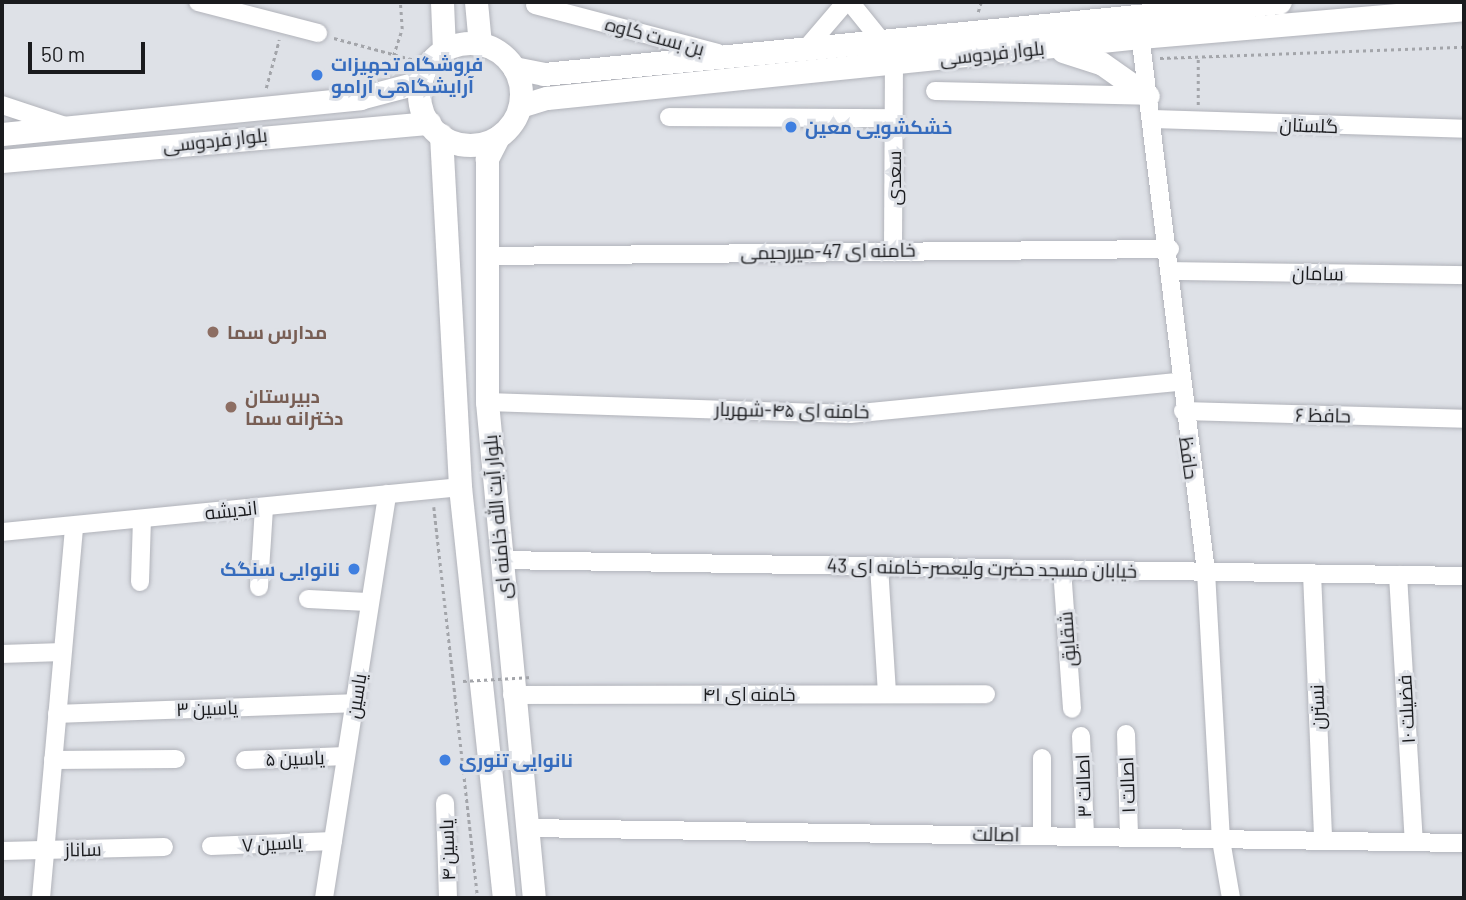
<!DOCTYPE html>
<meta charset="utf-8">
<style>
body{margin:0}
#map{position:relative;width:1466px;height:900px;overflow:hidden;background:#dee1e7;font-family:Barlow,Cairo,sans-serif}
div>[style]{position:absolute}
.path>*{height:2.5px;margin-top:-1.25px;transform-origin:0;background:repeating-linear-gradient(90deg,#a3a5aa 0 3.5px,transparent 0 7px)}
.roads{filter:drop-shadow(0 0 2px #b1b3ba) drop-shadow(0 0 2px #b1b3ba)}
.minor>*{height:18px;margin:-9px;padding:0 9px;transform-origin:9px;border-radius:9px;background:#fff}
.major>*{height:23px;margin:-11.5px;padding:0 11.5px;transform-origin:11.5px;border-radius:11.5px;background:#fff}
.major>.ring{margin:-11.5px;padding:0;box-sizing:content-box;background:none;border:23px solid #fff;border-radius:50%}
.path-bridge>*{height:2.5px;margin-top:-1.25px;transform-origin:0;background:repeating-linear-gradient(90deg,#a3a5aa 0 3.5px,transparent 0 7px)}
.dots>*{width:19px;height:19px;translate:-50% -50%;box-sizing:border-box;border:4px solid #dee1e7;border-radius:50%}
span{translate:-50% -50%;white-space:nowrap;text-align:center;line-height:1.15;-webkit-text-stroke:6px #dee1e7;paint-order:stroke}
.street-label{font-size:19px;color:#1a1b1e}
.shop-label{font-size:19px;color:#366cbe;font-weight:700}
.left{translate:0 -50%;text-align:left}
.right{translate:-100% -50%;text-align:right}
.education-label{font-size:19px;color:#785e54;font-weight:700}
.frame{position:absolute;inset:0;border:4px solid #1a1b1e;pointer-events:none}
.scale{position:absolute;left:28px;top:42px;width:117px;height:32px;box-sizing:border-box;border:4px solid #1a1b1e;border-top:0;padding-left:9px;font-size:21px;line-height:24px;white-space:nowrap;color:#1a1b1e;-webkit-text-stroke:5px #dee1e7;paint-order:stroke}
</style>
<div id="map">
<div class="path">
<i style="left:978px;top:12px;width:10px;rotate:-73deg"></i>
<i style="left:334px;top:38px;width:91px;rotate:15.3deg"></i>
<i style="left:1160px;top:58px;width:304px;rotate:-2.1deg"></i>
<i style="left:389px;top:69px;width:42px;rotate:-72deg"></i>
<i style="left:402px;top:29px;width:27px;rotate:-94deg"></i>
<i style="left:266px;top:88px;width:50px;rotate:-74.8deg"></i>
<i style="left:1198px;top:105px;width:48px;rotate:-90deg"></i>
<i style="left:434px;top:507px;width:393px;rotate:83.6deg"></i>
</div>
<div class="roads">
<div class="minor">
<i style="left:198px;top:2px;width:124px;rotate:14.5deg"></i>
<i style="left:850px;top:2px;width:54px;rotate:51deg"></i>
<i style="left:535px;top:5px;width:189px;rotate:14.7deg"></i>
<i style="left:1139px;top:26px;width:550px;rotate:83deg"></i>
<i style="left:1206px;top:572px;width:268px;rotate:86.8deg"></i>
<i style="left:1221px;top:840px;width:59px;rotate:80.2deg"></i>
<i style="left:803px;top:52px;width:66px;rotate:-49.3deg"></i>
<i style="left:935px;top:91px;width:213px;rotate:1.3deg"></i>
<i style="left:2px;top:105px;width:66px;rotate:18.4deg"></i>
<i style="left:669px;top:117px;width:225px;rotate:0.3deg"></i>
<i style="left:1154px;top:119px;width:310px;rotate:1.8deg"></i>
<i style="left:893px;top:250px;width:187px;rotate:-89.7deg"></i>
<i style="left:487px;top:256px;width:683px;rotate:-0.59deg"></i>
<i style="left:1173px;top:271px;width:291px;rotate:0.8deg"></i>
<i style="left:487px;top:402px;width:363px;rotate:1.9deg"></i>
<i style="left:850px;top:414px;width:331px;rotate:-5.6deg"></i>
<i style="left:1183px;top:411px;width:281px;rotate:1.6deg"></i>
<i style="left:2px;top:532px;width:460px;rotate:-5.6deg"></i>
<i style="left:500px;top:560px;width:964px;rotate:0.95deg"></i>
<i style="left:879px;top:566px;width:127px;rotate:86.4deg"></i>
<i style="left:1062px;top:569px;width:140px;rotate:85.9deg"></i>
<i style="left:1312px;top:573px;width:267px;rotate:87.6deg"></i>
<i style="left:1398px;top:575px;width:267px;rotate:86.6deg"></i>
<i style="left:140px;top:582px;width:63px;rotate:-88.2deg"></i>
<i style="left:259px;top:587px;width:80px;rotate:-86.4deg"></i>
<i style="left:308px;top:599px;width:60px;rotate:2.9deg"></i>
<i style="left:2px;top:654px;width:60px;rotate:-1.9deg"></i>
<i style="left:512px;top:695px;width:474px;rotate:-0.1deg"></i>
<i style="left:57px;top:714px;width:300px;rotate:-2.1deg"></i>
<i style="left:1126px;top:734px;width:102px;rotate:88.3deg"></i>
<i style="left:1081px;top:736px;width:99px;rotate:87.7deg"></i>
<i style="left:1042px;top:758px;width:76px;rotate:90deg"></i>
<i style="left:53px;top:760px;width:123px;rotate:-0.5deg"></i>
<i style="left:245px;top:760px;width:101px;rotate:-2.3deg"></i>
<i style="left:445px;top:803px;width:95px;rotate:88.2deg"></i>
<i style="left:527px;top:828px;width:937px;rotate:0.92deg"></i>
<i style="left:211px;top:846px;width:122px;rotate:-2.3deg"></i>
<i style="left:2px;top:851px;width:162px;rotate:-1.4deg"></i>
<i style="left:41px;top:898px;width:373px;rotate:-84.9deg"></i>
<i style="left:324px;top:898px;width:409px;rotate:-81.1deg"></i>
</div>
<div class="major">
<i style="left:442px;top:2px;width:48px;rotate:87.6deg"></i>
<i style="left:476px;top:2px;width:42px;rotate:84.6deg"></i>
<i class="ring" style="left:419px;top:43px;width:79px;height:79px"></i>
<i style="left:1063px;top:51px;width:40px;rotate:18deg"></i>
<i style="left:1101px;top:63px;width:57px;rotate:35.1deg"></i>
<i style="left:514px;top:68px;width:31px;rotate:11deg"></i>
<i style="left:544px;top:74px;width:739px;rotate:-5.59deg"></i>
<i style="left:520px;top:106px;width:28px;rotate:-17deg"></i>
<i style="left:547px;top:98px;width:596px;rotate:-5.87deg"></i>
<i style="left:1140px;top:37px;width:325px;rotate:-4.9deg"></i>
<i style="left:2px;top:134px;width:360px;rotate:-5.7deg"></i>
<i style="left:360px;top:98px;width:62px;rotate:-14.9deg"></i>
<i style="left:441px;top:135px;width:353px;rotate:86.9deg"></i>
<i style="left:460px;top:487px;width:413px;rotate:83.9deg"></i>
<i style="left:498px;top:137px;width:25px;rotate:117deg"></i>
<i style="left:487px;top:159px;width:243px;rotate:90deg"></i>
<i style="left:487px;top:402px;width:498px;rotate:84.6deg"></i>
<i style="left:2px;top:161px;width:429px;rotate:-5.1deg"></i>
</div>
</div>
<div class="path-bridge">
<i style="left:463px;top:681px;width:69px;rotate:-3.3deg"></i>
</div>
<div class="dots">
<i style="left:317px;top:75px;background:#3f7fe0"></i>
<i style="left:791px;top:127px;background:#3f7fe0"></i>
<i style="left:213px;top:332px;background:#8d6e63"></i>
<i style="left:231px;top:407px;background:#8d6e63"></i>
<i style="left:354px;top:569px;background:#3f7fe0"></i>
<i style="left:445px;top:760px;background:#3f7fe0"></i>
</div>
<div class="street-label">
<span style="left:655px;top:36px;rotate:15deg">بن بست کاوه</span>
<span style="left:992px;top:53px;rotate:-6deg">بلوار فردوسی</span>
<span style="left:1309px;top:125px;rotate:2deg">گلستان</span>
<span style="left:215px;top:140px;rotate:-6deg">بلوار فردوسی</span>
<span style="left:894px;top:178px;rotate:-90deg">سعدی</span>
<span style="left:828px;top:251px;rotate:-1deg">خامنه ای 47-میررحیمی</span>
<span style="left:1318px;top:273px;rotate:1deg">سامان</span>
<span style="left:792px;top:410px;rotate:1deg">خامنه ای ۴۵-شهریار</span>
<span style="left:1323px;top:415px;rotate:1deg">حافظ ۶</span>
<span style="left:1189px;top:458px;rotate:82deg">حافظ</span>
<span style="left:231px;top:510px;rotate:-6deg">اندیشه</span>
<span style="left:497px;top:517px;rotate:-95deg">بلوار آیت الله خامنه ای</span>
<span style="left:982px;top:568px;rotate:1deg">خیابان مسجد حضرت ولیعصر-خامنه ای 43</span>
<span style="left:1067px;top:639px;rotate:-94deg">شقایق</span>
<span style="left:749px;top:694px">خامنه ای ۴۱</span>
<span style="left:356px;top:696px;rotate:-81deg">یاسین</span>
<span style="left:1317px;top:707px;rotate:-92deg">نسترن</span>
<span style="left:207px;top:708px;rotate:-2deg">یاسین ۳</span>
<span style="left:1406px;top:709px;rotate:-93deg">فضیلت ۱۰</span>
<span style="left:295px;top:758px;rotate:-2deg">یاسین ۵</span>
<span style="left:1127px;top:785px;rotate:-92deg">اصالت ۱</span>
<span style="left:1083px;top:786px;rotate:-92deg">اصالت ۳</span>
<span style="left:996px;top:834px;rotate:1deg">اصالت</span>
<span style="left:272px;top:843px;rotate:-3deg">یاسین ۷</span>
<span style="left:83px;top:849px;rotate:-1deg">ساناز</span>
<span style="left:447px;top:850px;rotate:-92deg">یاسین ۴</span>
</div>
<div class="shop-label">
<span class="left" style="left:331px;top:75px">فروشگاه تجهیزات<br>آرایشگاهی آرامو</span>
<span class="left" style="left:805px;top:127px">خشکشویی معین</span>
<span class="right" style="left:340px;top:569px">نانوایی سنگک</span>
<span class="left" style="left:459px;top:760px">نانوایی تنوری</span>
</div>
<div class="education-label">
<span class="left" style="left:227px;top:332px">مدارس سما</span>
<span class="left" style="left:245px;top:407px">دبیرستان<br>دخترانه سما</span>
</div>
<div class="frame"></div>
<div class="scale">50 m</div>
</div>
